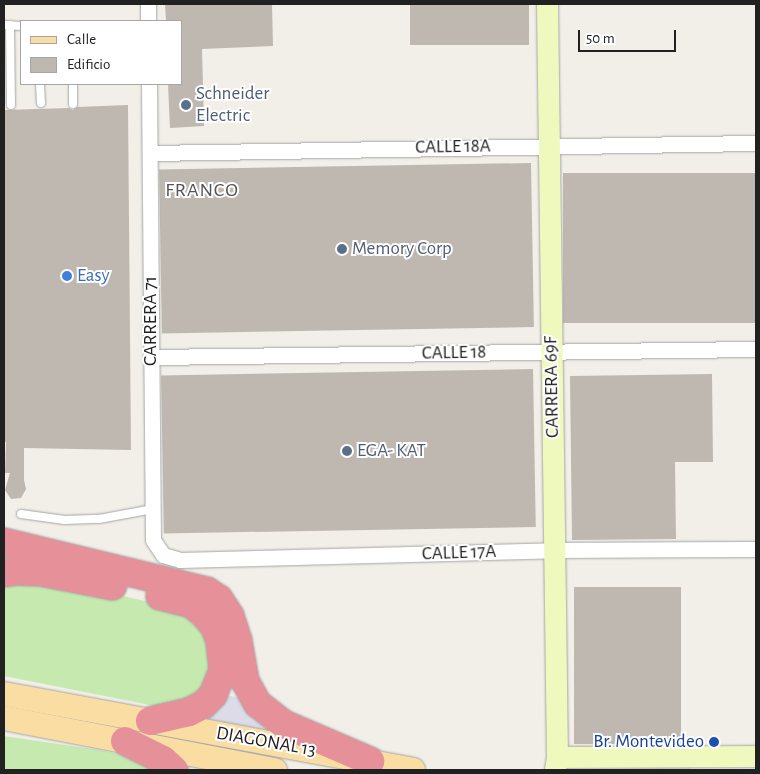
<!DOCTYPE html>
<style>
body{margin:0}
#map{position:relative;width:760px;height:774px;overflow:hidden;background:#f1efe7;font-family:"Alegreya Sans",sans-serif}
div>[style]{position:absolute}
.grass>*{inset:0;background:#c6e9af}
.plaza>*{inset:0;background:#dddbe7}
.building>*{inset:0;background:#beb8b1;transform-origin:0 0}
.roads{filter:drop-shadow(0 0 1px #a5a5a5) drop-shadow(0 0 1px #a5a5a5)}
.lane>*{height:8px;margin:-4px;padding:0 4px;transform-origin:4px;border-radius:4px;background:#fff}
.street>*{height:15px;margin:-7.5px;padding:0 7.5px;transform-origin:7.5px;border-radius:7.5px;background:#fff}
.secondary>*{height:21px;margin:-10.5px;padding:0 10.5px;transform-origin:10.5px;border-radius:10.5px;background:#f0f9bd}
.primary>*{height:24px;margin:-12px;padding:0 12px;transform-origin:12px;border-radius:12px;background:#fadda3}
.highway>*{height:28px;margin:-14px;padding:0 14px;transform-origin:14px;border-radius:14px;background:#e69199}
.dots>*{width:14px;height:14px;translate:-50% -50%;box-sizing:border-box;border:2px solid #fff;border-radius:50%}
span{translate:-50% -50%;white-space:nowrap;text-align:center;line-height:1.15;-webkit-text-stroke:4px #fff;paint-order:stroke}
.service-label{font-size:19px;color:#4e5e75}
.left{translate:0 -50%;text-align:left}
.street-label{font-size:19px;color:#212121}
.shop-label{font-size:19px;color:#366cbe}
.transit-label{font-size:19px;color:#164399}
.right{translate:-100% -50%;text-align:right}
.neighbourhood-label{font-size:20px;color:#545454;letter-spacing:1px}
.frame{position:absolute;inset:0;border:5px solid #212121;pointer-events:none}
.legend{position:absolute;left:20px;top:20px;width:162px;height:65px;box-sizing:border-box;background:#fff;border:1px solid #a6a6a6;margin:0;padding:6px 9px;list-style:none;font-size:15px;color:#212121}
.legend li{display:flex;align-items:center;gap:10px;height:25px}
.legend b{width:25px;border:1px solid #a6a6a6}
.scale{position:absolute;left:578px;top:30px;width:98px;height:22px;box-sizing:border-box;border:2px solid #212121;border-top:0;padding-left:6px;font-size:15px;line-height:18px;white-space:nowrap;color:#212121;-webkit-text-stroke:4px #fff;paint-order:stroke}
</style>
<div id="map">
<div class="grass">
<i style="clip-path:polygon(4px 577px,52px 580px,180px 609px,196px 617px,215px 648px,202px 693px,170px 709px,4px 676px)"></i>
<i style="clip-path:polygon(4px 736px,99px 750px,147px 760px,165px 770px,4px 770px)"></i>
<i style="clip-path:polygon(692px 767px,690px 770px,585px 770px)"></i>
</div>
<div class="plaza">
<i style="clip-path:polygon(226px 695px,241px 698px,281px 733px,189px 724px)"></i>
</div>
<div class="building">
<i style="clip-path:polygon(165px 4px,272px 4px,273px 46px,202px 49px,204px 126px,170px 128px,168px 84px,181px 84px,181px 21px,166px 21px)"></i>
<i style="left:410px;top:4px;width:119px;height:41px"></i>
<i style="clip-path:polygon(128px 105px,131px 450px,24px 448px,24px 480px,26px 489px,21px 498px,11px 499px,5px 490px,10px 473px,5px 473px,6px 442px,4px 442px,4px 110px,69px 108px,73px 110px,77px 107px)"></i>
<i style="left:531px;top:163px;width:164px;height:372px;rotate:89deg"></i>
<i style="left:756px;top:173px;width:150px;height:193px;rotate:90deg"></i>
<i style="left:533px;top:369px;width:158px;height:372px;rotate:89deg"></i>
<i style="clip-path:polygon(712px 374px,713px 462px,675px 462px,676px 539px,572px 540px,570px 376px)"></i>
<i style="left:681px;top:587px;width:157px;height:107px;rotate:90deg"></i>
</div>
<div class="roads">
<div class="lane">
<i style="left:4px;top:25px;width:17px;rotate:3deg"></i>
<i style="left:10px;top:25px;width:80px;rotate:89.3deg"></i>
<i style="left:40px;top:84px;width:19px;rotate:87deg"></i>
<i style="left:73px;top:104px;width:20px;rotate:-90deg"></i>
<i style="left:21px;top:514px;width:44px;rotate:7.8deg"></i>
<i style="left:65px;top:520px;width:34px;rotate:-2deg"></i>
<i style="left:99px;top:519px;width:55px;rotate:-10.5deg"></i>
</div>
<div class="street">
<i style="left:148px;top:4px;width:17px;rotate:90deg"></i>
<i style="left:149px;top:84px;width:456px;rotate:89.5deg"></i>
<i style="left:153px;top:540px;width:18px;rotate:56deg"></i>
<i style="left:163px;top:555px;width:18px;rotate:16deg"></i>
<i style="left:180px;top:560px;width:374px;rotate:-1.5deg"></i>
<i style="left:554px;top:550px;width:202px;rotate:-0.3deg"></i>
<i style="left:150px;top:153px;width:606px;rotate:-0.95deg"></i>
<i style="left:151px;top:357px;width:605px;rotate:-0.76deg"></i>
</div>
<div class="secondary">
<i style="left:547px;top:4px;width:753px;rotate:89.24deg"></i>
<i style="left:557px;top:757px;width:13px;rotate:99deg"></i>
<i style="left:557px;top:757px;width:199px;rotate:-0.3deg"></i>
</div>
<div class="primary">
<i style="left:4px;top:694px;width:416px;rotate:10.5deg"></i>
<i style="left:4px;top:718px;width:276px;rotate:10.9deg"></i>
</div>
<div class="highway">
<i style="left:4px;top:542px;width:209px;rotate:13.6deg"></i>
<i style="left:207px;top:591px;width:14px;rotate:34deg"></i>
<i style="left:219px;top:599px;width:20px;rotate:57deg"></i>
<i style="left:230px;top:616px;width:26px;rotate:72deg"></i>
<i style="left:238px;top:641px;width:41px;rotate:80.1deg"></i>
<i style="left:245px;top:681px;width:26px;rotate:61deg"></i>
<i style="left:258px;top:704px;width:33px;rotate:38deg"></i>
<i style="left:284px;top:724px;width:94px;rotate:23.3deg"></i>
<i style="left:4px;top:573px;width:11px;rotate:-10deg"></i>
<i style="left:15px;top:571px;width:26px;rotate:2deg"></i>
<i style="left:41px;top:572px;width:73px;rotate:11deg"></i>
<i style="left:150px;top:721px;width:40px;rotate:-13deg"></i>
<i style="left:189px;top:712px;width:16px;rotate:-27deg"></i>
<i style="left:203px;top:705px;width:14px;rotate:-45deg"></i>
<i style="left:213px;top:695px;width:27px;rotate:-68deg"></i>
<i style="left:223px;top:670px;width:29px;rotate:-96deg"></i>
<i style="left:220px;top:641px;width:15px;rotate:-110deg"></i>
<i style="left:215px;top:627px;width:16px;rotate:-130deg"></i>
<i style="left:205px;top:615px;width:17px;rotate:-140deg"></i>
<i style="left:192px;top:604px;width:33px;rotate:-166deg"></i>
<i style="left:125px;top:741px;width:42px;rotate:26.6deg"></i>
<i style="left:163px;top:760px;width:15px;rotate:42deg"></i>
</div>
</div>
<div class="dots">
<i style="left:186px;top:105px;background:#5c6f8a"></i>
<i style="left:342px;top:249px;background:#5c6f8a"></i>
<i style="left:67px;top:276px;background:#3f7fe0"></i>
<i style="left:347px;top:451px;background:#5c6f8a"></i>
<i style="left:714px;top:742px;background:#1a4fb4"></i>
</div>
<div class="service-label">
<span class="left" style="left:196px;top:105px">Schneider<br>Electric</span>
<span class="left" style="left:352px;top:249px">Memory Corp</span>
<span class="left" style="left:357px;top:451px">EGA- KAT</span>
</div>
<div class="street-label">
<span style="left:453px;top:147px;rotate:-1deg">CALLE 18A</span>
<span style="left:151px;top:321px;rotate:-90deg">CARRERA 71</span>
<span style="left:454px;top:353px;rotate:-1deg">CALLE 18</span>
<span style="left:552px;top:387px;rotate:-91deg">CARRERA 69F</span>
<span style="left:459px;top:553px;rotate:-2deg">CALLE 17A</span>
<span style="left:266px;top:742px;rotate:10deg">DIAGONAL 13</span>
</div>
<div class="shop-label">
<span class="left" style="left:77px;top:276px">Easy</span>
</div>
<div class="transit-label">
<span class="right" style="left:704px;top:742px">Br. Montevideo</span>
</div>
<div class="neighbourhood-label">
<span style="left:202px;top:190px">FRANCO</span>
</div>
<div class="frame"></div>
<ul class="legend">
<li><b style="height:6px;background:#fadda3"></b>Calle</li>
<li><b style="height:14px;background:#beb8b1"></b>Edificio</li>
</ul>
<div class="scale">50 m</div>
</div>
